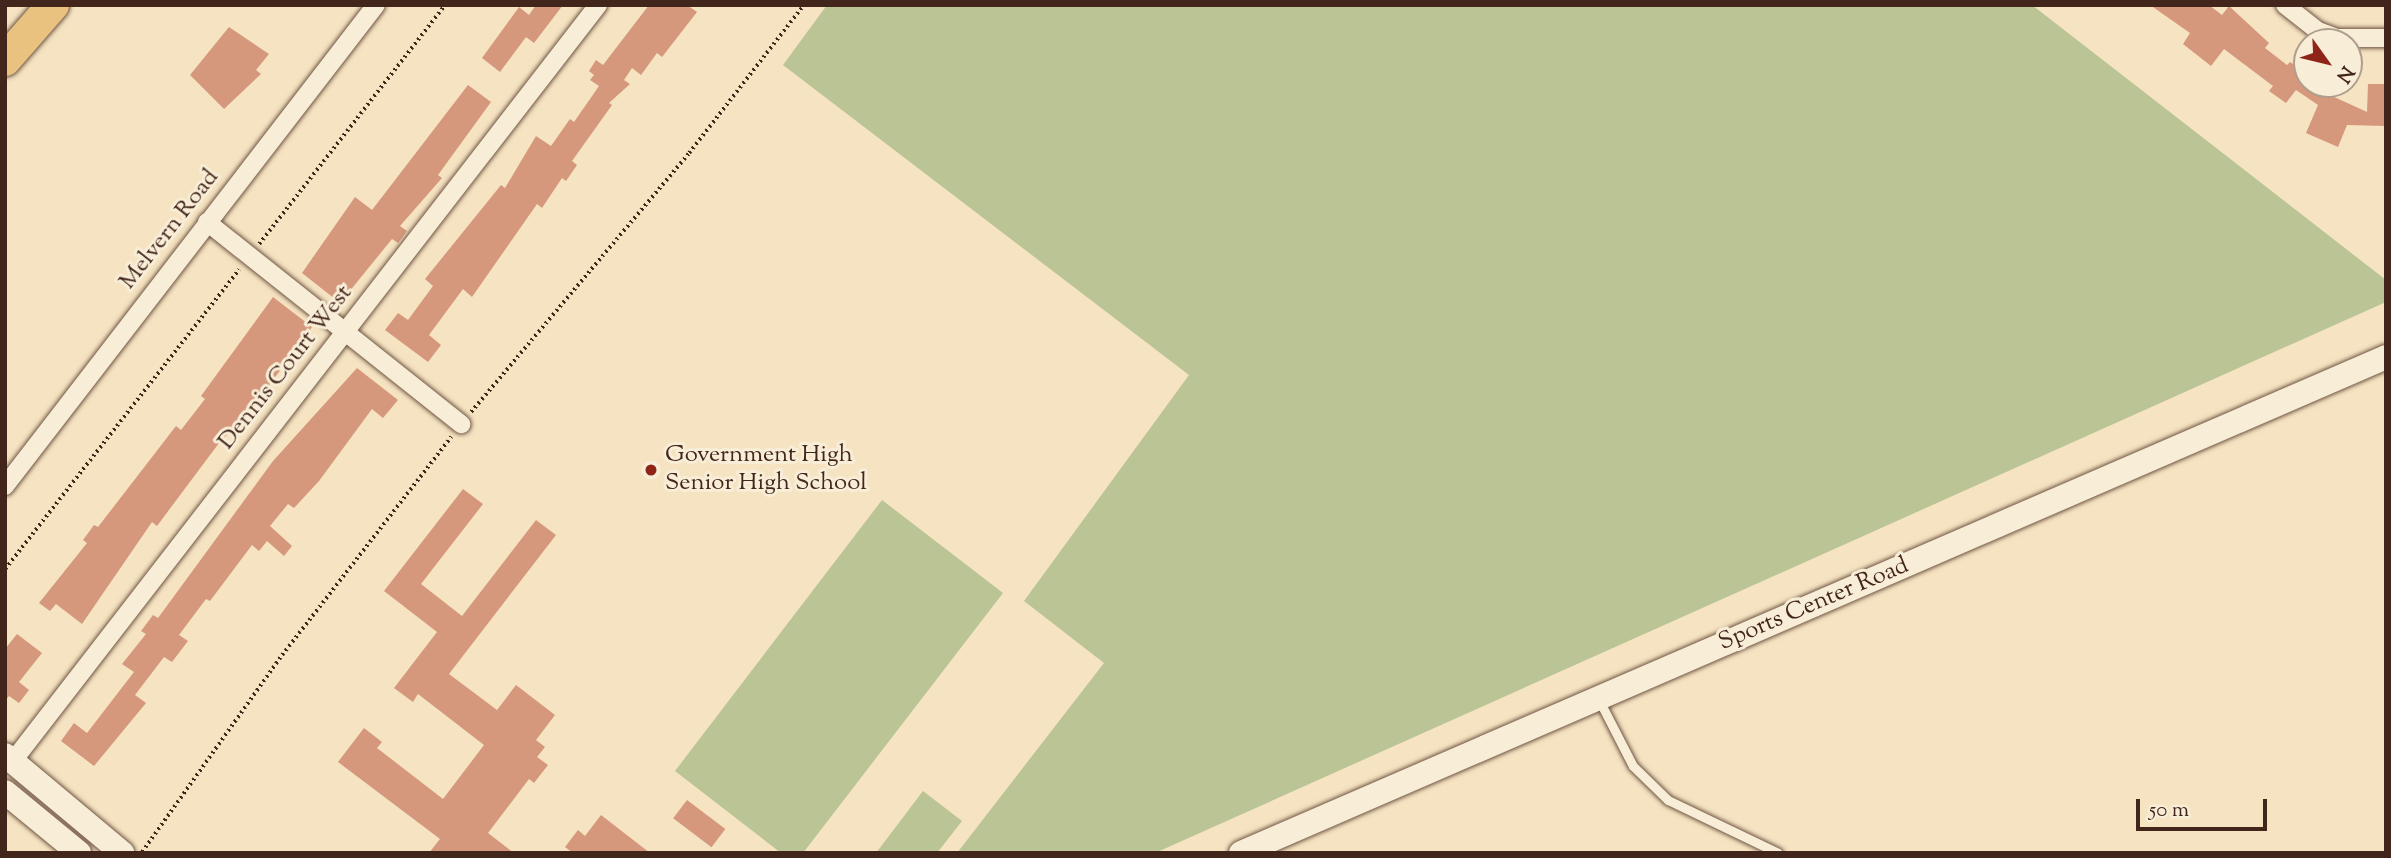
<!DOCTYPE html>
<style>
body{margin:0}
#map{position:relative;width:2391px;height:858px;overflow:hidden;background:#f5e3c1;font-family:"Sorts Mill Goudy",serif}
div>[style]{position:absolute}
.green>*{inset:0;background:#bac494}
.building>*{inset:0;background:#d5987c;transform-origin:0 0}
.path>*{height:3.5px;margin-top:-1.75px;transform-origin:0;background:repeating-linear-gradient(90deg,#43261b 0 2px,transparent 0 5.5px)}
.roads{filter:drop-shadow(0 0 2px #705544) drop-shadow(0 0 2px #705544)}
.lane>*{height:9px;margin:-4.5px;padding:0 4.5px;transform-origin:4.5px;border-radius:4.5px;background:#f8edd7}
.street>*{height:18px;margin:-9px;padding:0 9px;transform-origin:9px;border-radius:9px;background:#f8edd7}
.secondary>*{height:24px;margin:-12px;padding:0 12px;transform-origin:12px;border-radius:12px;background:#f8edd7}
.highway>*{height:32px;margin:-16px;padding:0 16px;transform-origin:16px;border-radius:16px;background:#eac280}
.dots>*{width:19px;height:19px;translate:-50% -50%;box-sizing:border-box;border:4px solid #f8edd7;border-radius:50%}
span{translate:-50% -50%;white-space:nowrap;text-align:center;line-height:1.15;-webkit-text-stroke:6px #f8edd7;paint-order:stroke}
.street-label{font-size:24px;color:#43261b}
.poi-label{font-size:24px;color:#43261b}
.left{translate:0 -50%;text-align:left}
.frame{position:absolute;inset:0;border:7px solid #43261b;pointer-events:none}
.north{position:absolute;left:2293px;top:28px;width:70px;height:70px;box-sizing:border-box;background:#f8edd7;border:2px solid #b09d8c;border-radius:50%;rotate:124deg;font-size:19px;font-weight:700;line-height:28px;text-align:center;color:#43261b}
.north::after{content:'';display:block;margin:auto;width:24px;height:32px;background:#8f2418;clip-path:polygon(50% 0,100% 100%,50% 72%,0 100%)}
.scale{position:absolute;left:2136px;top:799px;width:131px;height:32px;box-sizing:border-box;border:4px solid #43261b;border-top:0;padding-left:9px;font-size:21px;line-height:24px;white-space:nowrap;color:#43261b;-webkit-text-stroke:5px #f8edd7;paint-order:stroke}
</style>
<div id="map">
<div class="green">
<i style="clip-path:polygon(827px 5px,2032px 5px,2386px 280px,2386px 302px,1155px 853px,957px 853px,1104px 663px,1024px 601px,1189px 375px,783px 65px)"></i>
<i style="clip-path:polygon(882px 500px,1003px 593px,803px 853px,781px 853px,675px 771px)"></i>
<i style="clip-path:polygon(923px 791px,962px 821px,937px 853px,876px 853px)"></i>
</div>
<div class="building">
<i style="clip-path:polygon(536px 5px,563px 5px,534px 43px,526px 37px,500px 72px,482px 58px,519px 7px,529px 15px)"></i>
<i style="clip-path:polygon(649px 5px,687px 5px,697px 12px,662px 57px,657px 53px,641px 75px,632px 68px,624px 80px,630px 84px,609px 103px,612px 105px,572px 161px,577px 165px,566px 181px,562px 178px,542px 208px,537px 204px,472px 297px,463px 289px,429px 335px,441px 345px,428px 362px,385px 330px,398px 313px,408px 320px,433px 286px,425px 279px,501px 185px,505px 188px,536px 136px,551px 146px,570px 119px,574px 122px,599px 86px,590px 80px,594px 75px,589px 71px,596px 60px,603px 65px)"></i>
<i style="clip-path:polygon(2150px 5px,2209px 5px,2222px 15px,2229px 6px,2269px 43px,2265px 48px,2287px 65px,2290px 62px,2296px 66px,2307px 51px,2307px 84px,2334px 92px,2332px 96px,2367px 112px,2368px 84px,2386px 84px,2386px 126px,2347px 125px,2338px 147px,2306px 133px,2318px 105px,2296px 90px,2286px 103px,2269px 91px,2273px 86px,2224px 49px,2211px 66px,2183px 44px,2190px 33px)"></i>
<i style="clip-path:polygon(229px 27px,269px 54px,256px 70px,261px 74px,224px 109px,190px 75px)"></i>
<i style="clip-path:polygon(468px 85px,491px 102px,438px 175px,442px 178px,400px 226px,407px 231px,398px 243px,392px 239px,340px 303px,302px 273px,355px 197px,372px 210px)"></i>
<i style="clip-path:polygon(273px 297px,312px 327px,253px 407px,257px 410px,222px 439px,157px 526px,152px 522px,82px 624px,56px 604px,50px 611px,39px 603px,87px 543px,83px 540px,94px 525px,98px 527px,176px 426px,181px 430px,205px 399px,201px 396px)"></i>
<i style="clip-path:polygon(357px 368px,398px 400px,383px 418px,372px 409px,319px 481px,294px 508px,288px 504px,270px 526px,292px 546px,284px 556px,267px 541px,259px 551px,252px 545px,210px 601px,206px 599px,179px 635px,188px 641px,172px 662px,164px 657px,135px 695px,146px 703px,94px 766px,61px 741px,74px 723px,87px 733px,134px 672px,122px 664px,146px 634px,141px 631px,153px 615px,158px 618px,273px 461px)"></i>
<i style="clip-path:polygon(463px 489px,483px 504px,421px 584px,462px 616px,536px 520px,556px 535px,449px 674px,497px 710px,516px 685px,555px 715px,536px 740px,545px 747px,537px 757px,548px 765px,534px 783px,529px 779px,488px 833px,514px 853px,429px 853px,440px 839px,338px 762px,364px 728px,382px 742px,377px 748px,443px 799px,484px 745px,418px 694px,413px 702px,394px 688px,437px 632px,384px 591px)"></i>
<i style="clip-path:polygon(17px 634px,42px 653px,19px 682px,29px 690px,19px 703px,9px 696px,5px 701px,5px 649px)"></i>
<i style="left:687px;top:800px;width:48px;height:23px;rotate:37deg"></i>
<i style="clip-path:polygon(601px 815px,650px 853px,573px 853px,565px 847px,578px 830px,585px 836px)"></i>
</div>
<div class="path">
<i style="left:259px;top:244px;width:303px;rotate:-52.1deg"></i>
<i style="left:471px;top:412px;width:339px;rotate:-49.9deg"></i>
<i style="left:689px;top:153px;width:187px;rotate:-52.2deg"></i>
<i style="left:5px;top:569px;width:380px;rotate:-52deg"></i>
<i style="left:142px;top:852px;width:242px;rotate:-54.6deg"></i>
<i style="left:282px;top:655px;width:276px;rotate:-52.2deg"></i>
</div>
<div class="roads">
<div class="lane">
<i style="left:1598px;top:698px;width:76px;rotate:62.8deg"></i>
<i style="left:1633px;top:766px;width:49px;rotate:44.2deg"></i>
<i style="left:1668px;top:800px;width:122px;rotate:25.7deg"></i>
</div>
<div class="street">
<i style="left:2285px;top:5px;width:42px;rotate:38.2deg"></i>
<i style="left:2318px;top:31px;width:20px;rotate:20deg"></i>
<i style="left:2337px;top:38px;width:49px"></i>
<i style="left:207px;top:222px;width:325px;rotate:38.5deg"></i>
<i style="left:5px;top:486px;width:607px;rotate:-52.36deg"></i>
<i style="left:13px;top:761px;width:956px;rotate:-52.27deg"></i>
</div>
<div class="secondary">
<i style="left:5px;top:755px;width:153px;rotate:39.9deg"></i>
<i style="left:5px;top:792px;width:96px;rotate:39.5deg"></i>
<i style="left:1241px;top:853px;width:1248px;rotate:-23.42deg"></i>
</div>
<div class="highway">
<i style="left:5px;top:60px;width:73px;rotate:-48.9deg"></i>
</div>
</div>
<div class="dots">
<i style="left:651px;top:470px;background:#8f2418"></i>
</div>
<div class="street-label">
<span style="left:170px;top:230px;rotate:-52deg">Melvern Road</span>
<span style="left:286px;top:368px;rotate:-52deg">Dennis Court West</span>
<span style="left:1814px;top:605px;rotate:-23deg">Sports Center Road</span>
</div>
<div class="poi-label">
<span class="left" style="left:665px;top:470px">Government High<br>Senior High School</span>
</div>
<div class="frame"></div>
<div class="north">N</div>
<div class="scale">50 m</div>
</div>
